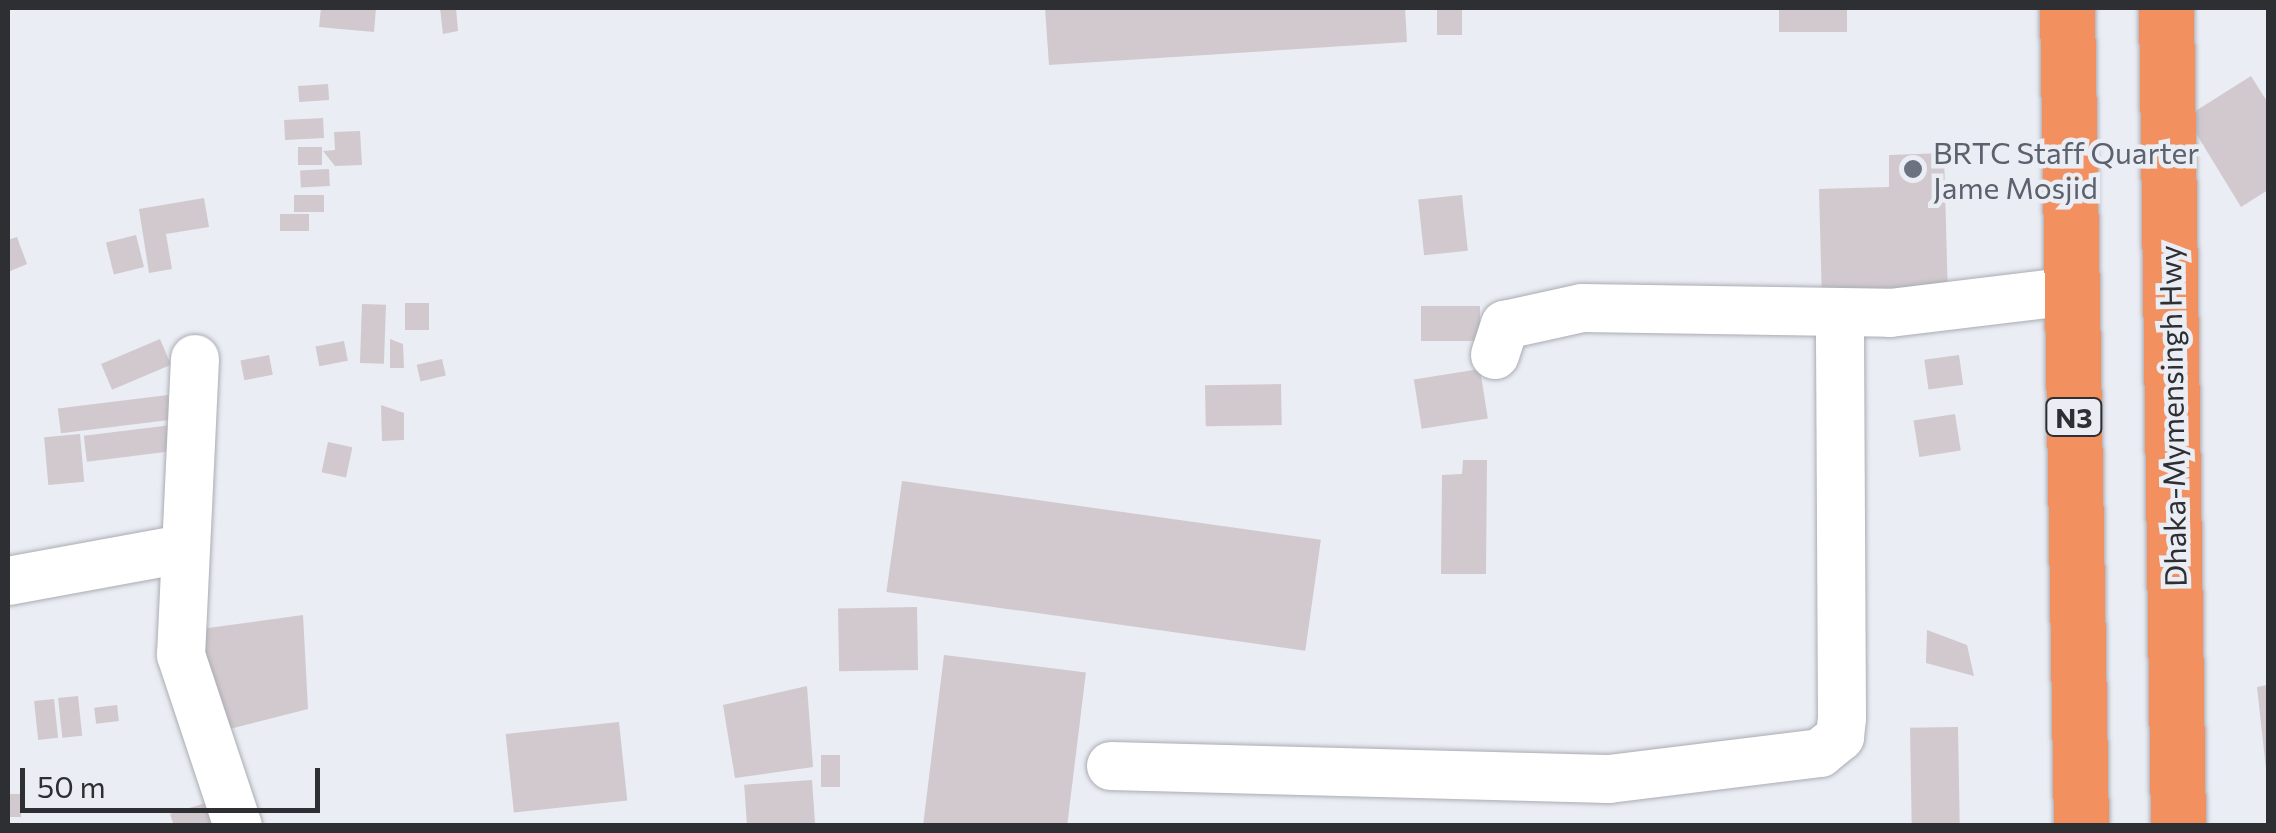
<!DOCTYPE html>
<style>
body{margin:0}
#map{position:relative;width:2276px;height:833px;overflow:hidden;background:#eaedf4;font-family:Commissioner,sans-serif}
div>[style]{position:absolute}
.building>*{inset:0;background:#d1c9cd;transform-origin:0 0}
.roads{filter:drop-shadow(0 0 2px #aaacb3) drop-shadow(0 0 2px #aaacb3)}
.minor>*{height:48px;margin:-24px;padding:0 24px;transform-origin:24px;border-radius:24px;background:#fff}
.highway>*{height:55px;margin:-27.5px;padding:0 27.5px;transform-origin:27.5px;border-radius:27.5px;background:#f2915f}
.dots>*{width:28px;height:28px;translate:-50% -50%;box-sizing:border-box;border:5px solid #eaedf4;border-radius:50%}
span{translate:-50% -50%;white-space:nowrap;text-align:center;line-height:1.15;-webkit-text-stroke:9px #eaedf4;paint-order:stroke}
.shield-label span{padding:2px 8px;background:#eaedf4;border:2px solid;border-radius:8px;-webkit-text-stroke-width:0}
.shield-label{font-size:28px;color:#2e2f32;font-weight:700}
.worship-label{font-size:30px;color:#5b616d}
.left{translate:0 -50%;text-align:left}
.street-label{font-size:30px;color:#2e2f32}
.frame{position:absolute;inset:0;border:10px solid #2e2f32;pointer-events:none}
.scale{position:absolute;left:20px;top:768px;width:300px;height:45px;box-sizing:border-box;border:5px solid #2e2f32;border-top:0;padding-left:12px;font-size:30px;line-height:35px;white-space:nowrap;color:#2e2f32;-webkit-text-stroke:8px #eaedf4;paint-order:stroke}
</style>
<div id="map">
<div class="building">
<i style="clip-path:polygon(321px 8px,376px 8px,374px 32px,319px 27px)"></i>
<i style="clip-path:polygon(440px 8px,456px 8px,458px 31px,443px 34px)"></i>
<i style="clip-path:polygon(1045px 8px,1405px 8px,1407px 42px,1049px 65px)"></i>
<i style="left:1437px;top:8px;width:25px;height:27px"></i>
<i style="left:1779px;top:8px;width:68px;height:24px"></i>
<i style="clip-path:polygon(2251px 76px,2268px 103px,2268px 190px,2241px 207px,2186px 117px)"></i>
<i style="left:328px;top:84px;width:16px;height:30px;rotate:86deg"></i>
<i style="left:323px;top:118px;width:20px;height:39px;rotate:87deg"></i>
<i style="clip-path:polygon(360px 131px,362px 165px,335px 166px,323px 151px,335px 150px,334px 132px)"></i>
<i style="left:298px;top:147px;width:24px;height:18px"></i>
<i style="clip-path:polygon(1944px 153px,1948px 298px,1822px 302px,1819px 189px,1889px 187px,1889px 155px)"></i>
<i style="left:329px;top:169px;width:17px;height:29px;rotate:87deg"></i>
<i style="left:324px;top:195px;width:17px;height:30px;rotate:90deg"></i>
<i style="left:1462px;top:195px;width:56px;height:44px;rotate:84deg"></i>
<i style="clip-path:polygon(204px 198px,209px 227px,166px 234px,172px 269px,149px 273px,139px 209px)"></i>
<i style="left:309px;top:214px;width:17px;height:29px;rotate:90deg"></i>
<i style="left:136px;top:235px;width:33px;height:31px;rotate:76deg"></i>
<i style="clip-path:polygon(17px 237px,27px 264px,8px 272px,8px 240px)"></i>
<i style="left:405px;top:303px;width:24px;height:27px"></i>
<i style="left:362px;top:304px;width:24px;height:59px;rotate:2deg"></i>
<i style="left:1480px;top:306px;width:35px;height:59px;rotate:90deg"></i>
<i style="left:160px;top:339px;width:28px;height:64px;rotate:67deg"></i>
<i style="clip-path:polygon(390px 339px,403px 344px,404px 368px,390px 368px)"></i>
<i style="left:344px;top:341px;width:20px;height:29px;rotate:79deg"></i>
<i style="left:269px;top:355px;width:20px;height:29px;rotate:79deg"></i>
<i style="left:1959px;top:355px;width:30px;height:35px;rotate:82deg"></i>
<i style="left:442px;top:359px;width:17px;height:26px;rotate:77deg"></i>
<i style="left:1480px;top:369px;width:50px;height:67px;rotate:81deg"></i>
<i style="left:1281px;top:384px;width:41px;height:76px;rotate:89deg"></i>
<i style="left:168px;top:395px;width:25px;height:111px;rotate:83deg"></i>
<i style="clip-path:polygon(381px 405px,404px 413px,404px 440px,382px 441px)"></i>
<i style="left:1955px;top:414px;width:37px;height:42px;rotate:81deg"></i>
<i style="left:180px;top:424px;width:26px;height:97px;rotate:83deg"></i>
<i style="left:80px;top:434px;width:48px;height:36px;rotate:85deg"></i>
<i style="left:328px;top:442px;width:25px;height:31px;rotate:12deg"></i>
<i style="clip-path:polygon(1463px 460px,1487px 460px,1486px 574px,1441px 574px,1442px 475px,1462px 474px)"></i>
<i style="left:902px;top:481px;width:423px;height:112px;rotate:8deg"></i>
<i style="left:917px;top:607px;width:63px;height:79px;rotate:89deg"></i>
<i style="clip-path:polygon(303px 615px,308px 709px,214px 733px,186px 631px)"></i>
<i style="clip-path:polygon(1927px 630px,1967px 645px,1974px 676px,1926px 663px)"></i>
<i style="left:944px;top:655px;width:143px;height:172px;rotate:7deg"></i>
<i style="clip-path:polygon(2268px 685px,2268px 769px,2266px 769px,2257px 687px)"></i>
<i style="clip-path:polygon(807px 686px,813px 767px,735px 778px,723px 705px)"></i>
<i style="left:78px;top:696px;width:40px;height:20px;rotate:84deg"></i>
<i style="left:54px;top:699px;width:39px;height:20px;rotate:84deg"></i>
<i style="left:117px;top:705px;width:16px;height:23px;rotate:83deg"></i>
<i style="left:619px;top:722px;width:79px;height:114px;rotate:84deg"></i>
<i style="left:1958px;top:727px;width:99px;height:48px;rotate:89deg"></i>
<i style="left:821px;top:755px;width:19px;height:32px"></i>
<i style="left:812px;top:780px;width:46px;height:68px;rotate:86deg"></i>
<i style="left:8px;top:794px;width:13px;height:23px"></i>
<i style="clip-path:polygon(215px 800px,223px 826px,174px 826px,170px 814px)"></i>
</div>
<div class="roads">
<div class="minor">
<i style="left:1495px;top:355px;width:32px;rotate:-72deg"></i>
<i style="left:1505px;top:325px;width:79px;rotate:-12.4deg"></i>
<i style="left:1582px;top:308px;width:308px;rotate:0.9deg"></i>
<i style="left:1890px;top:313px;width:183px;rotate:-6.9deg"></i>
<i style="left:195px;top:359px;width:296px;rotate:92.7deg"></i>
<i style="left:181px;top:655px;width:180px;rotate:71.6deg"></i>
<i style="left:8px;top:581px;width:178px;rotate:-10.4deg"></i>
<i style="left:1111px;top:766px;width:498px;rotate:1.5deg"></i>
<i style="left:1609px;top:779px;width:213px;rotate:-7deg"></i>
<i style="left:1820px;top:753px;width:26px;rotate:-39deg"></i>
<i style="left:1840px;top:737px;width:19px;rotate:-84deg"></i>
<i style="left:1842px;top:718px;width:406px;rotate:-90.3deg"></i>
</div>
<div class="highway">
<i style="left:2067px;top:8px;width:818px;rotate:89.02deg"></i>
<i style="left:2166px;top:8px;width:818px;rotate:89.16deg"></i>
</div>
</div>
<div class="dots">
<i style="left:1913px;top:169px;background:#6b7280"></i>
</div>
<div class="shield-label">
<span style="left:2074px;top:417px">N3</span>
</div>
<div class="worship-label">
<span class="left" style="left:1933px;top:169px">BRTC Staff Quarter<br>Jame Mosjid</span>
</div>
<div class="street-label">
<span style="left:2172px;top:416px;rotate:-91deg">Dhaka-Mymensingh Hwy</span>
</div>
<div class="frame"></div>
<div class="scale">50 m</div>
</div>
